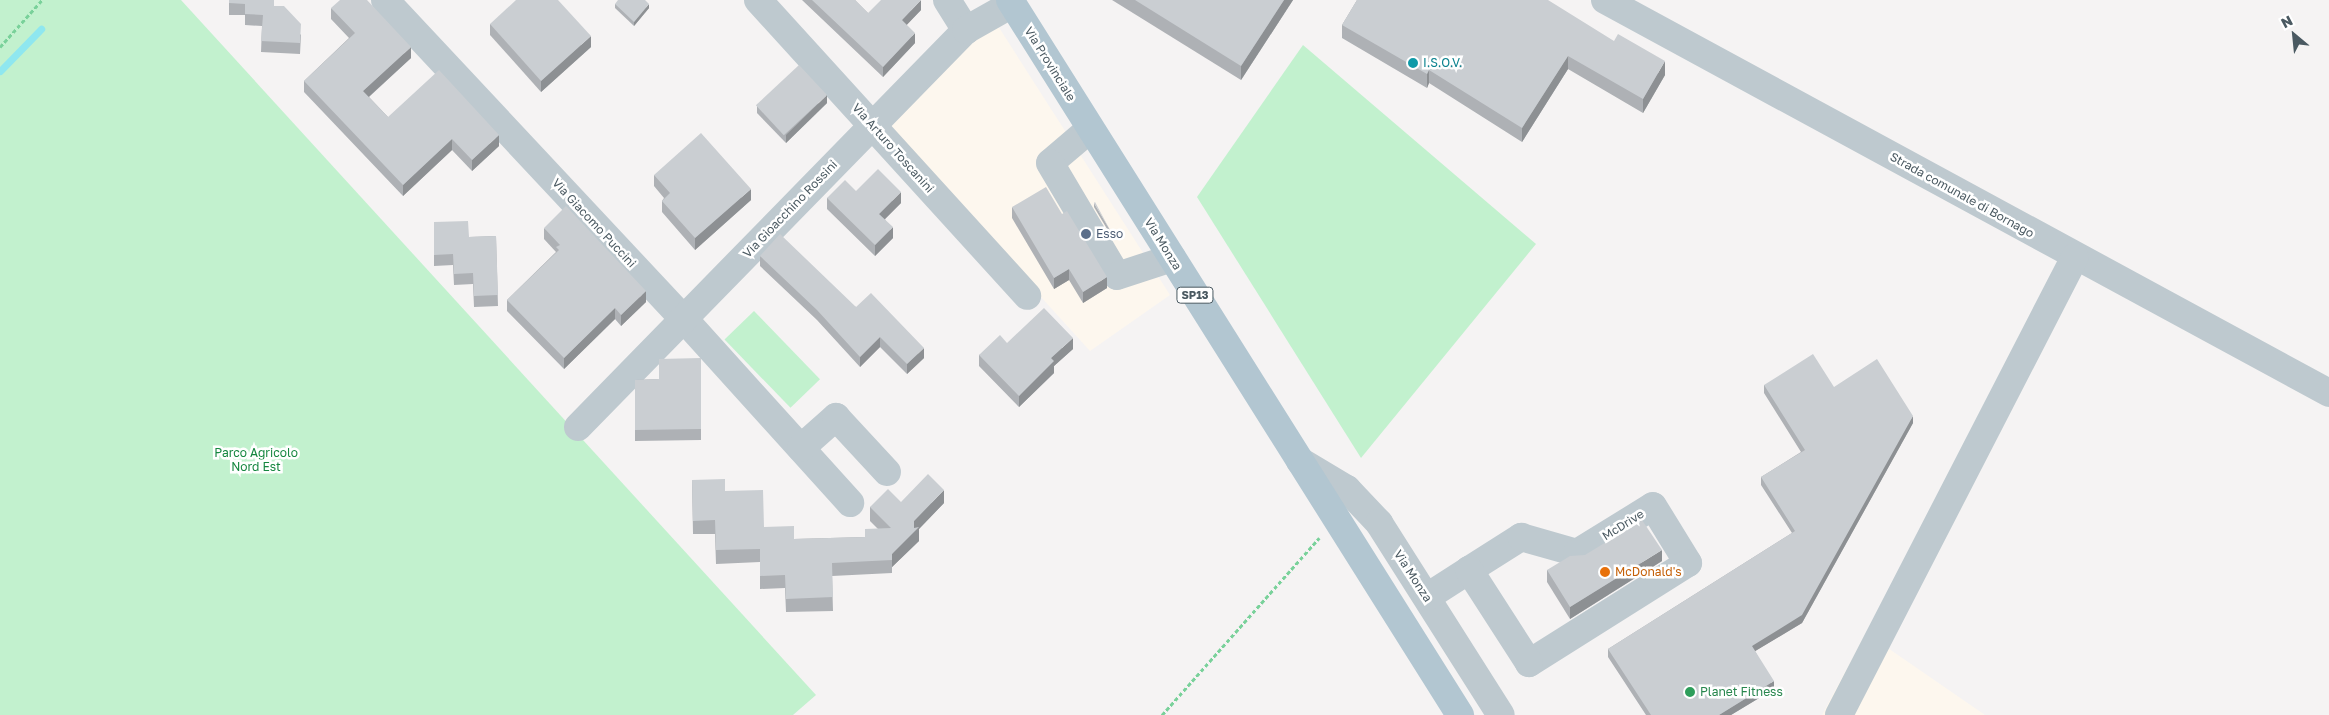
<!DOCTYPE html>
<style>
body{margin:0}
#map{position:relative;width:2329px;height:715px;overflow:hidden;background:#f5f3f3;font-family:"Golos Text",sans-serif}
div>[style]{position:absolute}
.commercial>*{inset:0;background:#fdf7ee}
.green>*{inset:0;background:#c2f1ce;transform-origin:0 0}
.stream>*{height:7px;margin:-3.5px;padding:0 3.5px;transform-origin:3.5px;border-radius:3.5px;background:#8fe7ef}
.path>*{height:3px;margin-top:-1.5px;transform-origin:0;background:repeating-linear-gradient(90deg,#79d19a 0 4px,transparent 0 6.5px)}
.minor>*{height:28px;margin:-14px;padding:0 14px;transform-origin:14px;border-radius:14px;background:#bec9cf}
.major>*{height:28px;margin:-14px;padding:0 14px;transform-origin:14px;border-radius:14px;background:#b2c6d1}
.wall>*{inset:0;background:#aeb1b5}
.shaded-wall>*{inset:0;background:#8d9093}
.building>*{inset:0;background:#caced2;transform-origin:0 0}
.dots>*{width:14px;height:14px;translate:-50% -50%;box-sizing:border-box;border:2px solid #fff;border-radius:50%}
span{translate:-50% -50%;white-space:nowrap;text-align:center;line-height:1.15;-webkit-text-stroke:5px #fff;paint-order:stroke}
.shield-label span{padding:1px 4px;background:#fff;border:1px solid;border-radius:4px;-webkit-text-stroke-width:0}
.shield-label{font-size:11px;color:#4a5961;font-weight:700}
.culture-label{font-size:12px;color:#0d838f}
.left{translate:0 -50%;text-align:left}
.street-label{font-size:12px;color:#4a5961}
.service-label{font-size:12px;color:#4e5e75}
.park-label{font-size:12px;color:#168740}
.food-label{font-size:12px;color:#c56008}
.leisure-label{font-size:12px;color:#27864d}
.north{position:absolute;left:2269px;top:10px;width:50px;height:50px;-webkit-text-stroke:4px #fff;paint-order:stroke;rotate:332deg;font-size:14px;font-weight:700;line-height:20px;text-align:center;color:#4a5961}
.north::after{content:'';display:block;margin:auto;width:18px;height:22px;background:#4a5961;clip-path:polygon(50% 0,100% 100%,50% 72%,0 100%)}
</style>
<div id="map">
<div class="commercial">
<i style="clip-path:polygon(998px 26px,1170px 295px,1090px 351px,886px 126px,974px 39px)"></i>
<i style="clip-path:polygon(1866px 633px,1985px 715px,1822px 715px)"></i>
</div>
<div class="green">
<i style="clip-path:polygon(0 0,181px 0,816px 695px,793px 715px,0 715px)"></i>
<i style="clip-path:polygon(1303px 45px,1536px 244px,1361px 458px,1197px 197px)"></i>
<i style="left:754px;top:311px;width:95px;height:41px;rotate:46deg"></i>
</div>
<div class="stream">
<i style="left:0;top:71px;width:59px;rotate:-45.7deg"></i>
</div>
<div class="path">
<i style="left:0;top:47px;width:63px;rotate:-48.2deg"></i>
<i style="left:1162px;top:715px;width:237px;rotate:-48.4deg"></i>
</div>
<div class="minor">
<i style="left:385px;top:0;width:437px;rotate:46.9deg"></i>
<i style="left:684px;top:319px;width:248px;rotate:47.9deg"></i>
<i style="left:758px;top:0;width:400px;rotate:47.7deg"></i>
<i style="left:947px;top:0;width:36px;rotate:58deg"></i>
<i style="left:1605px;top:0;width:824px;rotate:28.49deg"></i>
<i style="left:1090px;top:129px;width:52px;rotate:139.6deg"></i>
<i style="left:1050px;top:163px;width:131px;rotate:59.3deg"></i>
<i style="left:1117px;top:276px;width:58px;rotate:-18.1deg"></i>
<i style="left:578px;top:427px;width:555px;rotate:-45.66deg"></i>
<i style="left:966px;top:30px;width:53px;rotate:-29.5deg"></i>
<i style="left:801px;top:448px;width:47px;rotate:-41.5deg"></i>
<i style="left:836px;top:417px;width:75px;rotate:47.2deg"></i>
<i style="left:1300px;top:461px;width:55px;rotate:30.8deg"></i>
<i style="left:1347px;top:489px;width:47px;rotate:46.7deg"></i>
<i style="left:1379px;top:523px;width:227px;rotate:57.6deg"></i>
<i style="left:1427px;top:597px;width:50px;rotate:-32.7deg"></i>
<i style="left:1469px;top:570px;width:62px;rotate:-32.4deg"></i>
<i style="left:1521px;top:537px;width:58px;rotate:15.9deg"></i>
<i style="left:1577px;top:553px;width:89px;rotate:-31.7deg"></i>
<i style="left:1653px;top:506px;width:67px;rotate:58.4deg"></i>
<i style="left:1688px;top:563px;width:188px;rotate:147.8deg"></i>
<i style="left:1529px;top:663px;width:111px;rotate:-122.8deg"></i>
<i style="left:1839px;top:715px;width:515px;rotate:-62.74deg"></i>
</div>
<div class="major">
<i style="left:1010px;top:0;width:845px;rotate:57.81deg"></i>
</div>
<div class="wall">
<i style="clip-path:polygon(229px 0,274px 6px,301px 35px,300px 54px,261px 52px,262px 26px,245px 25px,245px 15px,229px 15px)"></i>
<i style="clip-path:polygon(802px 0,855px 0,868px 13px,921px 10px,906px 25px,915px 43px,883px 77px)"></i>
<i style="clip-path:polygon(1112px 0,1293px 0,1241px 80px)"></i>
<i style="clip-path:polygon(1357px 0,1665px 75px,1643px 113px,1568px 69px,1522px 142px,1429px 83px,1427px 88px,1342px 38px,1342px 25px)"></i>
<i style="clip-path:polygon(615px 4px,649px 8px,634px 26px,615px 8px)"></i>
<i style="clip-path:polygon(331px 8px,411px 58px,369px 97px,388px 117px,499px 146px,472px 171px,452px 150px,403px 196px,304px 92px,304px 81px,349px 38px,331px 19px)"></i>
<i style="clip-path:polygon(490px 24px,591px 47px,541px 92px,490px 35px)"></i>
<i style="clip-path:polygon(827px 103px,786px 143px,757px 113px,757px 106px)"></i>
<i style="clip-path:polygon(654px 175px,751px 200px,695px 250px,662px 212px,662px 201px,664px 198px,654px 186px)"></i>
<i style="clip-path:polygon(856px 191px,901px 203px,885px 219px,893px 238px,875px 256px,827px 209px,827px 198px)"></i>
<i style="clip-path:polygon(1094px 203px,1110px 230px,1110px 234px,1094px 207px)"></i>
<i style="clip-path:polygon(1012px 207px,1107px 288px,1083px 303px,1069px 280px,1054px 289px,1012px 218px)"></i>
<i style="clip-path:polygon(434px 222px,469px 237px,496px 236px,498px 306px,474px 307px,473px 284px,454px 285px,453px 265px,434px 266px)"></i>
<i style="clip-path:polygon(544px 228px,646px 302px,621px 326px,615px 319px,564px 369px,507px 311px,507px 300px,556px 252px,544px 239px)"></i>
<i style="clip-path:polygon(760px 256px,856px 307px,924px 358px,907px 374px,880px 347px,860px 367px,817px 320px,760px 266px)"></i>
<i style="clip-path:polygon(1007px 343px,1073px 349px,1054px 366px,1054px 373px,1019px 407px,979px 366px,979px 355px)"></i>
<i style="clip-path:polygon(701px 358px,701px 440px,635px 441px,635px 380px,659px 379px)"></i>
<i style="clip-path:polygon(1764px 385px,1834px 387px,1913px 423px,1802px 623px,1755px 651px,1774px 689px,1731px 715px,1646px 715px,1608px 657px,1608px 649px,1792px 533px,1761px 485px,1761px 477px,1801px 452px,1764px 393px)"></i>
<i style="clip-path:polygon(692px 480px,725px 491px,764px 527px,794px 539px,865px 537px,878px 529px,870px 521px,870px 507px,901px 502px,944px 503px,919px 529px,919px 541px,892px 567px,892px 573px,832px 576px,833px 611px,786px 612px,785px 588px,760px 589px,760px 562px,716px 564px,715px 534px,693px 534px)"></i>
<i style="clip-path:polygon(1662px 561px,1570px 619px,1547px 582px,1547px 570px)"></i>
</div>
<div class="shaded-wall">
<i style="clip-path:polygon(921px 0,921px 10px,902px 30px,902px 20px)"></i>
<i style="clip-path:polygon(1284px 0,1293px 0,1241px 80px,1241px 66px)"></i>
<i style="clip-path:polygon(649px 4px,649px 8px,634px 26px,634px 22px)"></i>
<i style="clip-path:polygon(915px 33px,915px 43px,883px 77px,883px 67px)"></i>
<i style="clip-path:polygon(591px 36px,591px 47px,541px 92px,541px 81px)"></i>
<i style="clip-path:polygon(411px 47px,411px 58px,363px 102px,363px 91px)"></i>
<i style="clip-path:polygon(1568px 56px,1568px 69px,1522px 142px,1522px 128px)"></i>
<i style="clip-path:polygon(1665px 61px,1665px 75px,1643px 113px,1643px 99px)"></i>
<i style="clip-path:polygon(1429px 70px,1429px 83px,1427px 88px,1427px 74px)"></i>
<i style="clip-path:polygon(827px 95px,827px 103px,786px 143px,786px 135px)"></i>
<i style="clip-path:polygon(499px 135px,499px 146px,472px 171px,472px 160px)"></i>
<i style="clip-path:polygon(452px 139px,452px 150px,403px 196px,403px 185px)"></i>
<i style="clip-path:polygon(751px 189px,751px 200px,695px 250px,695px 238px)"></i>
<i style="clip-path:polygon(901px 192px,901px 203px,879px 225px,879px 214px)"></i>
<i style="clip-path:polygon(893px 227px,893px 238px,875px 256px,875px 245px)"></i>
<i style="clip-path:polygon(1069px 269px,1069px 280px,1054px 289px,1054px 278px)"></i>
<i style="clip-path:polygon(1107px 277px,1107px 288px,1083px 303px,1083px 292px)"></i>
<i style="clip-path:polygon(646px 291px,646px 302px,621px 326px,621px 315px)"></i>
<i style="clip-path:polygon(615px 308px,615px 319px,564px 369px,564px 358px)"></i>
<i style="clip-path:polygon(880px 337px,880px 347px,860px 367px,860px 357px)"></i>
<i style="clip-path:polygon(1073px 338px,1073px 349px,1054px 366px,1054px 373px,1019px 407px,1019px 396px,1051px 358px)"></i>
<i style="clip-path:polygon(924px 348px,924px 358px,907px 374px,907px 364px)"></i>
<i style="clip-path:polygon(1913px 416px,1913px 423px,1802px 623px,1752px 653px,1752px 646px)"></i>
<i style="clip-path:polygon(944px 490px,944px 503px,919px 529px,919px 541px,892px 567px,892px 554px,914px 521px)"></i>
<i style="clip-path:polygon(1662px 550px,1662px 561px,1570px 619px,1570px 607px)"></i>
<i style="clip-path:polygon(1774px 681px,1774px 689px,1731px 715px,1719px 715px)"></i>
</div>
<div class="building">
<i style="clip-path:polygon(229px 0,274px 0,274px 6px,284px 6px,301px 24px,300px 43px,261px 41px,263px 15px,245px 14px,245px 4px,229px 3px)"></i>
<i style="clip-path:polygon(340px 0,367px 0,411px 47px,363px 91px,388px 117px,439px 70px,499px 135px,472px 160px,452px 139px,403px 185px,304px 81px,355px 33px,331px 8px)"></i>
<i style="clip-path:polygon(516px 0,558px 0,591px 36px,541px 81px,490px 24px)"></i>
<i style="clip-path:polygon(618px 0,645px 0,649px 4px,634px 22px,615px 4px)"></i>
<i style="clip-path:polygon(812px 0,855px 0,868px 13px,881px 0,921px 0,902px 20px,915px 33px,883px 67px)"></i>
<i style="clip-path:polygon(1135px 0,1284px 0,1241px 66px)"></i>
<i style="clip-path:polygon(1357px 0,1548px 0,1614px 41px,1618px 34px,1665px 61px,1643px 99px,1568px 56px,1522px 128px,1429px 70px,1427px 74px,1342px 25px)"></i>
<i style="left:799px;top:65px;width:41px;height:59px;rotate:47deg"></i>
<i style="clip-path:polygon(701px 133px,751px 189px,695px 238px,662px 201px,670px 193px,654px 175px)"></i>
<i style="clip-path:polygon(878px 169px,901px 192px,879px 214px,893px 227px,875px 245px,827px 198px,845px 180px,856px 191px)"></i>
<i style="clip-path:polygon(1046px 187px,1062px 214px,1067px 211px,1107px 277px,1083px 292px,1069px 269px,1054px 278px,1012px 207px)"></i>
<i style="clip-path:polygon(1095px 202px,1110px 230px,1094px 203px)"></i>
<i style="clip-path:polygon(566px 206px,646px 291px,621px 315px,615px 308px,564px 358px,507px 300px,559px 250px,556px 247px,560px 245px,544px 228px)"></i>
<i style="clip-path:polygon(468px 221px,469px 237px,496px 236px,498px 295px,474px 296px,473px 273px,454px 274px,453px 254px,434px 255px,434px 222px)"></i>
<i style="clip-path:polygon(780px 234px,856px 307px,871px 293px,924px 348px,907px 364px,880px 337px,860px 357px,817px 310px,760px 256px)"></i>
<i style="clip-path:polygon(1044px 308px,1073px 338px,1051px 358px,1054px 361px,1019px 396px,979px 355px,1000px 335px,1007px 343px)"></i>
<i style="clip-path:polygon(1813px 354px,1834px 387px,1877px 359px,1913px 416px,1802px 615px,1752px 646px,1774px 681px,1719px 715px,1651px 715px,1608px 649px,1795px 531px,1761px 477px,1805px 450px,1764px 385px)"></i>
<i style="clip-path:polygon(701px 358px,701px 429px,635px 430px,635px 380px,659px 379px,659px 359px)"></i>
<i style="clip-path:polygon(928px 474px,944px 490px,914px 521px,914px 528px,919px 527px,892px 554px,892px 560px,832px 563px,833px 597px,786px 599px,785px 575px,760px 576px,760px 549px,716px 550px,715px 520px,693px 521px,692px 480px,725px 479px,725px 491px,763px 490px,764px 527px,794px 526px,794px 539px,865px 537px,865px 529px,891px 528px,870px 507px,888px 489px,901px 502px)"></i>
<i style="clip-path:polygon(1642px 520px,1662px 550px,1570px 607px,1547px 570px,1570px 556px,1585px 555px)"></i>
</div>
<div class="dots">
<i style="left:1413px;top:63px;background:#0f9aa8"></i>
<i style="left:1086px;top:234px;background:#5c6f8a"></i>
<i style="left:1605px;top:572px;background:#e8710a"></i>
<i style="left:1690px;top:692px;background:#2e9e5b"></i>
</div>
<div class="shield-label">
<span style="left:1195px;top:295px">SP13</span>
</div>
<div class="culture-label">
<span class="left" style="left:1423px;top:63px">I.S.O.V.</span>
</div>
<div class="street-label">
<span style="left:1050px;top:64px;rotate:58deg">Via Provinciale</span>
<span style="left:893px;top:148px;rotate:48deg">Via Arturo Toscanini</span>
<span style="left:1962px;top:195px;rotate:29deg">Strada comunale di Bornago</span>
<span style="left:790px;top:209px;rotate:-46deg">Via Gioacchino Rossini</span>
<span style="left:594px;top:223px;rotate:47deg">Via Giacomo Puccini</span>
<span style="left:1163px;top:244px;rotate:58deg">Via Monza</span>
<span style="left:1623px;top:525px;rotate:-32deg">McDrive</span>
<span style="left:1413px;top:576px;rotate:57deg">Via Monza</span>
</div>
<div class="service-label">
<span class="left" style="left:1096px;top:234px">Esso</span>
</div>
<div class="park-label">
<span style="left:256px;top:460px">Parco Agricolo<br>Nord Est</span>
</div>
<div class="food-label">
<span class="left" style="left:1615px;top:572px">McDonald's</span>
</div>
<div class="leisure-label">
<span class="left" style="left:1700px;top:692px">Planet Fitness</span>
</div>
<div class="north">N</div>
</div>
